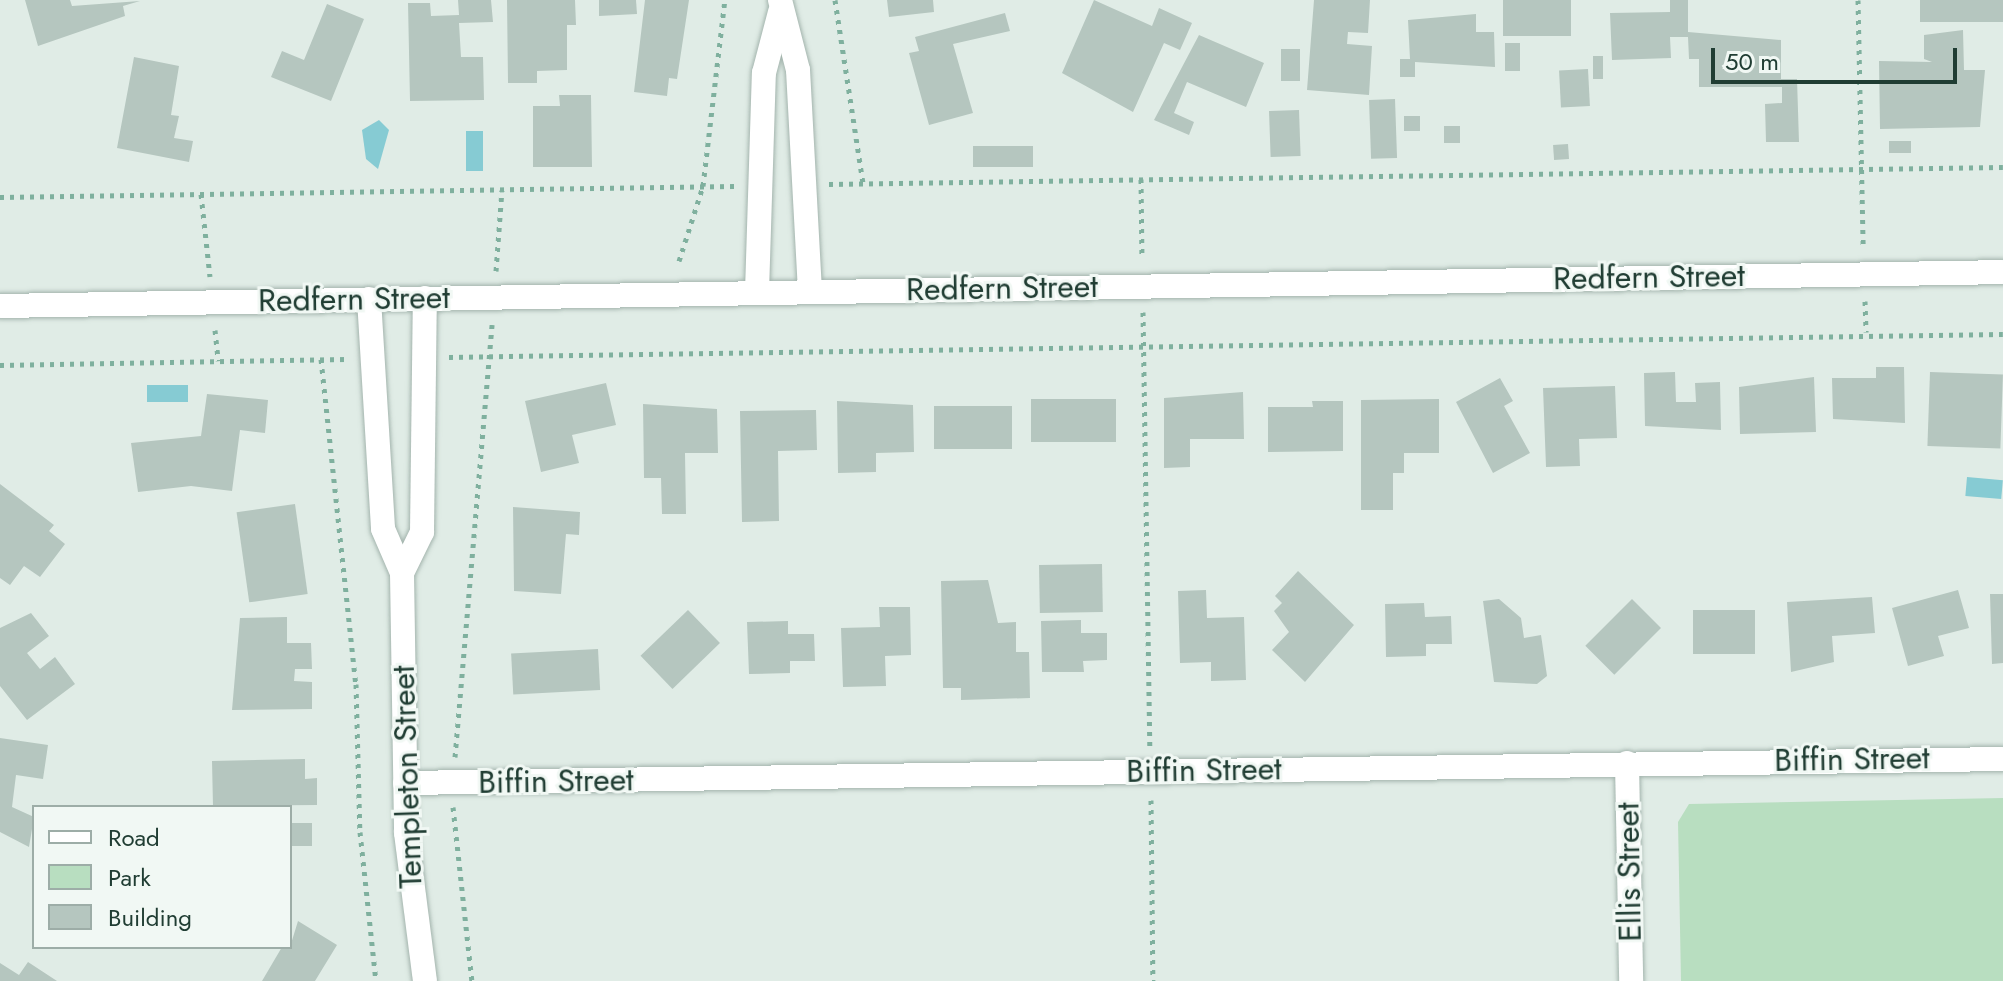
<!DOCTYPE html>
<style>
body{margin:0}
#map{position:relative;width:2003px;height:981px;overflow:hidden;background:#e0ece6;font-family:Jost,sans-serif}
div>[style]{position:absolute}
.green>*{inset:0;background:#b8dec0}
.water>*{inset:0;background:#86cbd3;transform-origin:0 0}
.building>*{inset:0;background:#b5c6bf;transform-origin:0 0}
.path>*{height:5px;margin-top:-2.5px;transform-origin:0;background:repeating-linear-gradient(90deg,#7fb09e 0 4px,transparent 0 10px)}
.roads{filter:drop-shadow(0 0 2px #a3b4ad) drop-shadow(0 0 2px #a3b4ad)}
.street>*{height:24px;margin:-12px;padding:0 12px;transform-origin:12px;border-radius:12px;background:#fff}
.secondary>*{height:24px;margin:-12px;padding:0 12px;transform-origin:12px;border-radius:12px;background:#fff}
span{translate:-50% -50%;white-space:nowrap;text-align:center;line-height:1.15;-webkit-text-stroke:6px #f1f8f4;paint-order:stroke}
.street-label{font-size:32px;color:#203d33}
.legend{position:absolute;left:32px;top:805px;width:260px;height:144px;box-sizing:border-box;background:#f1f8f4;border:2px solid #9dada7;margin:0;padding:10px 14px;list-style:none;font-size:24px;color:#203d33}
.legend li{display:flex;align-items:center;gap:16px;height:40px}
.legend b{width:40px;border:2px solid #9dada7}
.scale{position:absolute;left:1711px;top:48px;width:246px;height:36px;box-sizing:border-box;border:4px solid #203d33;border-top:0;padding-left:10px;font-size:24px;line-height:28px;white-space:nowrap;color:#203d33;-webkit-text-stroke:6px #f1f8f4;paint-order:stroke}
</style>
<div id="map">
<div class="green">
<i style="clip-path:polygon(2003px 798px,2003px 981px,1681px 981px,1678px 822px,1689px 804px)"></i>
</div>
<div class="water">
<i style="clip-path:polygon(379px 120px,389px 130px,378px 169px,366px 159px,362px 130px)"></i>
<i style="left:483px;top:131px;width:40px;height:17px;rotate:90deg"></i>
<i style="left:188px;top:385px;width:17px;height:41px;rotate:90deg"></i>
<i style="left:1967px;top:477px;width:36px;height:19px;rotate:5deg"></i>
</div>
<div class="building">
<i style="clip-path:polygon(25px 0,70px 0,72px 6px,140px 1px,123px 6px,125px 16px,38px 46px)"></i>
<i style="clip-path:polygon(458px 0,491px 0,493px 22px,459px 23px,461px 57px,483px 57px,484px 100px,410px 101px,408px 3px,430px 3px,431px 16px,459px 15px)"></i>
<i style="clip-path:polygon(507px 0,575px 0,576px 25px,567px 25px,567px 70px,537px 71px,537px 83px,508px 83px)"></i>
<i style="clip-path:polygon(599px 0,636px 0,637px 14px,599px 16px)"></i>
<i style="clip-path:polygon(645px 0,689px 0,677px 79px,669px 78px,667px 96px,634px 92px)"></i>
<i style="clip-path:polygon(887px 0,933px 0,934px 12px,889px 17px)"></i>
<i style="clip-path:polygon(1094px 0,1152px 26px,1159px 8px,1192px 23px,1180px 50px,1164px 43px,1133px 112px,1062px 73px)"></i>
<i style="clip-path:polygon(1314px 0,1370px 0,1368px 33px,1348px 32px,1347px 44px,1372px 46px,1369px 95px,1307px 90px)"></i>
<i style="left:1503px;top:0;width:68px;height:36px"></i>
<i style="clip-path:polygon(1670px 0,1688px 0,1688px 32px,1781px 40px,1781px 79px,1797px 79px,1799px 142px,1766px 142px,1765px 104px,1782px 103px,1782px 87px,1699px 87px,1699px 59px,1689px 59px,1688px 37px,1670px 37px,1671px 58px,1612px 60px,1610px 13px,1670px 12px)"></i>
<i style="left:1920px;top:0;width:83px;height:22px"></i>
<i style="clip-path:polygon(327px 4px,364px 19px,331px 101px,271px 77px,282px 51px,304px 60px)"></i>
<i style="clip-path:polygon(1005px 13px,1010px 31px,953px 44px,973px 113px,929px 125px,909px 53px,919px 51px,915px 37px)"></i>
<i style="clip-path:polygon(1476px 14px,1476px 32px,1494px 32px,1495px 67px,1415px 62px,1415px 77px,1400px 77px,1400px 59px,1410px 59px,1408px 20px)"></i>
<i style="clip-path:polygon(1963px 30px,1964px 70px,1985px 70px,1980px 127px,1880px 129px,1879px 61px,1932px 62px,1924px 59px,1924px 35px)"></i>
<i style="clip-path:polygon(1199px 35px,1264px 63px,1246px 107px,1187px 82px,1174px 113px,1194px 122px,1189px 135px,1154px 120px)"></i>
<i style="left:1505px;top:43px;width:15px;height:28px"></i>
<i style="left:1281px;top:49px;width:19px;height:32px"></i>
<i style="left:1593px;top:56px;width:10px;height:23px"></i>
<i style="clip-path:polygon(134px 57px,179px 66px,171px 115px,179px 116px,174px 138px,193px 141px,189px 162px,117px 148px)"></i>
<i style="left:1588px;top:69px;width:37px;height:29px;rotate:87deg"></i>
<i style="clip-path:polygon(559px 95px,591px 95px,592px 167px,533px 167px,533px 106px,560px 106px)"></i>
<i style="left:1395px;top:99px;width:59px;height:26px;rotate:88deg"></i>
<i style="left:1299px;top:110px;width:46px;height:30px;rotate:88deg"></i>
<i style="left:1404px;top:116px;width:16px;height:15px"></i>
<i style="left:1460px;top:126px;width:17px;height:16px;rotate:90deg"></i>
<i style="left:1889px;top:141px;width:22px;height:12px"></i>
<i style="left:1568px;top:144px;width:15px;height:15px;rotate:86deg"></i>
<i style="left:1033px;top:146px;width:21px;height:60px;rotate:90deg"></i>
<i style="clip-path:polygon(1876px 367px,1904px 367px,1905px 423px,1833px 419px,1832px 378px,1876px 378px)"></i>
<i style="clip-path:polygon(1675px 372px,1676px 402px,1696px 402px,1695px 383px,1720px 382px,1721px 430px,1645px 426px,1644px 373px)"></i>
<i style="left:1930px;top:372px;width:73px;height:74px;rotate:2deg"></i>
<i style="clip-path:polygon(1814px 377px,1816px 432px,1740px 434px,1739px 387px)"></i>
<i style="clip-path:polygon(1500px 378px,1513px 401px,1504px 406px,1530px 453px,1493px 473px,1456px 402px)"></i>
<i style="clip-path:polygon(606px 383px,616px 425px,572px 435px,579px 463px,541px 472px,525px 401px)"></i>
<i style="clip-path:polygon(1615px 386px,1617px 438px,1579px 439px,1580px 466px,1546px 467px,1543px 388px)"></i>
<i style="clip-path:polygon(1243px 392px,1244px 439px,1190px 439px,1190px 467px,1164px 468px,1164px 398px)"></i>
<i style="clip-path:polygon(207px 394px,268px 400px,265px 433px,240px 430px,232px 491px,191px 486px,138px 492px,131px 443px,201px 436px)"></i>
<i style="left:1031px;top:399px;width:85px;height:43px"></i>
<i style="clip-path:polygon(1439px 399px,1439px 453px,1404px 453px,1404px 473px,1393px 473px,1393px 510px,1361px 510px,1361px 400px)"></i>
<i style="clip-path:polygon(837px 401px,913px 405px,914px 452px,876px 453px,876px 472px,838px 473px)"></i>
<i style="clip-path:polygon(1312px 401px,1343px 401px,1343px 451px,1268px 452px,1268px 407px,1313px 407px)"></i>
<i style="clip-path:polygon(643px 404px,717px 409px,718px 453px,685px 453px,686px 514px,662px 514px,661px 478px,644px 478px)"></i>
<i style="left:1012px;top:406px;width:43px;height:78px;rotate:90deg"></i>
<i style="clip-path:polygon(816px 410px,817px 450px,778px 451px,779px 521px,742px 522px,740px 411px)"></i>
<i style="clip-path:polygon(0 484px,54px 525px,49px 531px,65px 544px,40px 577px,24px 566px,10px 585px,0 578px)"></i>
<i style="left:295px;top:504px;width:91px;height:59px;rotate:82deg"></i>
<i style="clip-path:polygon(513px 507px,580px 512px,579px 535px,566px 534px,561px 594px,514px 591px)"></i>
<i style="left:1102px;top:564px;width:48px;height:63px;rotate:89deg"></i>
<i style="clip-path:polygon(1298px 571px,1354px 625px,1305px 682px,1272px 650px,1289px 632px,1274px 611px,1282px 603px,1275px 596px)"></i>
<i style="clip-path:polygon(988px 580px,998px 623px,1016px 622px,1016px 652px,1029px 652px,1030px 698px,961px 700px,961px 688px,943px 688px,941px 581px)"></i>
<i style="clip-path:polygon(1206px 590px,1207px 618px,1244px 617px,1246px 680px,1211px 681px,1211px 662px,1180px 663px,1178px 591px)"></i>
<i style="clip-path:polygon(1958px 590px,1969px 628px,1938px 636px,1944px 656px,1908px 666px,1892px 608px)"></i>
<i style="clip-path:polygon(1990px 594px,2003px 594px,2003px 663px,1992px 664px)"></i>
<i style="clip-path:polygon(1872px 597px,1875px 633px,1832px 636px,1834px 662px,1791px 672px,1787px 602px)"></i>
<i style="clip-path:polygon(1499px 599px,1521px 618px,1524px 638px,1541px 635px,1547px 676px,1537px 684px,1494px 682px,1483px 601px)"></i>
<i style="left:1632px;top:599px;width:41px;height:66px;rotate:45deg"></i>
<i style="clip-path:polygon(1424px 603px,1425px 617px,1451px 616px,1452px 644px,1426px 644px,1426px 656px,1386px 657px,1385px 604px)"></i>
<i style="clip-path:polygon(879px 607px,910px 607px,911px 655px,885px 656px,886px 686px,843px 687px,841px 628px,880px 627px)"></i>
<i style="left:688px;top:610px;width:46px;height:66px;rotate:46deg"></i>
<i style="left:1693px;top:610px;width:62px;height:44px"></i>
<i style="clip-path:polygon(31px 613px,49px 636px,27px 653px,40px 669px,55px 657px,75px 684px,27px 720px,0 686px,0 628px)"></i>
<i style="clip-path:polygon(287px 617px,287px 643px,311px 643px,312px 669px,295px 669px,294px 681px,312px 682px,312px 709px,232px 710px,240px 618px)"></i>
<i style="clip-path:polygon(1081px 620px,1081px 633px,1107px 633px,1107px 660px,1083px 661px,1084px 672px,1042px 672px,1041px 621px)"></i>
<i style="clip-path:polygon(788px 621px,788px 634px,814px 634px,815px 661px,790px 661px,790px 673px,749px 674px,747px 622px)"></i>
<i style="left:598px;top:649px;width:41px;height:87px;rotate:87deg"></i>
<i style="clip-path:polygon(0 738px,48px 745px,43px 779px,16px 775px,12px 807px,34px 817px,29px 847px,0 832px)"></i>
<i style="clip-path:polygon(305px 759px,305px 779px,317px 778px,317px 805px,213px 806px,212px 761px)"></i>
<i style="left:290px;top:823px;width:22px;height:23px"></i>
<i style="clip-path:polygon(298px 921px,337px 945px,315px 981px,262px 981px,282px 947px,290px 947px)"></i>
<i style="clip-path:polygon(28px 962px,57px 981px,0 981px,0 963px,19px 975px)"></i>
</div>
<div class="path">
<i style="left:835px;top:0;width:186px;rotate:81.3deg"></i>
<i style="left:1858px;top:0;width:247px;rotate:88.8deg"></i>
<i style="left:1141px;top:179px;width:79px;rotate:89.3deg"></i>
<i style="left:829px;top:184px;width:1174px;rotate:-0.83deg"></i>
<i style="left:201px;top:194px;width:83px;rotate:83.8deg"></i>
<i style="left:0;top:197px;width:735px;rotate:-0.86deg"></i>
<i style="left:679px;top:261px;width:79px;rotate:-72.3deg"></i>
<i style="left:703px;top:186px;width:187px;rotate:-83.3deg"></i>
<i style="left:496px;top:271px;width:81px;rotate:-85.8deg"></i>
<i style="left:1865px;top:301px;width:31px;rotate:88deg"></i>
<i style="left:1143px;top:312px;width:434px;rotate:89.1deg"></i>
<i style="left:215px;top:330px;width:31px;rotate:84deg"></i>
<i style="left:449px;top:357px;width:1554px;rotate:-0.85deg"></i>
<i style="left:321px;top:359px;width:327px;rotate:83.9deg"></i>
<i style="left:356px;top:684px;width:148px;rotate:88.5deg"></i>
<i style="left:360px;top:832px;width:150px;rotate:83.9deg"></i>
<i style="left:0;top:365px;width:347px;rotate:-1deg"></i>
<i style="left:455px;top:757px;width:434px;rotate:-85.1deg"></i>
<i style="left:1151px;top:800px;width:181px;rotate:89.4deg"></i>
<i style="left:453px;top:807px;width:175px;rotate:83.8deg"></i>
</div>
<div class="roads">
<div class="street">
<i style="left:780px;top:0;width:72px;rotate:75.6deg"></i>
<i style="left:798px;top:70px;width:221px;rotate:86.9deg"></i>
<i style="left:757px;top:292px;width:219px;rotate:-88.2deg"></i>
<i style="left:764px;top:73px;width:63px;rotate:-75.3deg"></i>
<i style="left:1627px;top:763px;width:218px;rotate:88.9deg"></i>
<i style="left:405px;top:783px;width:1598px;rotate:-0.86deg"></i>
</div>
<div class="secondary">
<i style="left:369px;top:299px;width:230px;rotate:86.5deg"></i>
<i style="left:383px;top:529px;width:48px;rotate:66.6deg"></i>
<i style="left:402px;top:573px;width:260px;rotate:89.1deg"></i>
<i style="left:406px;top:833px;width:149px;rotate:82.7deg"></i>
<i style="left:0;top:306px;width:2003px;rotate:-0.97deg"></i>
<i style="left:402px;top:573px;width:46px;rotate:-64deg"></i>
<i style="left:422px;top:532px;width:234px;rotate:-89.3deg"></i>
</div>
</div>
<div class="street-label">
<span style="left:1649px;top:277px;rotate:-1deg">Redfern Street</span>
<span style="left:1002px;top:288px;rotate:-1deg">Redfern Street</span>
<span style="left:354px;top:299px;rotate:-1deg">Redfern Street</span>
<span style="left:1852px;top:759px;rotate:-1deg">Biffin Street</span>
<span style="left:1204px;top:770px;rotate:-1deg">Biffin Street</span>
<span style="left:407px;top:777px;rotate:-92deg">Templeton Street</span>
<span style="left:556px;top:781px;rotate:-1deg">Biffin Street</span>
<span style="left:1629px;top:872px;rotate:-91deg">Ellis Street</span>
</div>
<ul class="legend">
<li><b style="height:10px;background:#fff"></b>Road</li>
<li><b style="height:22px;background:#b8dec0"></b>Park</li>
<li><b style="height:22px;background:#b5c6bf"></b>Building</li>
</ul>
<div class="scale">50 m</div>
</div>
